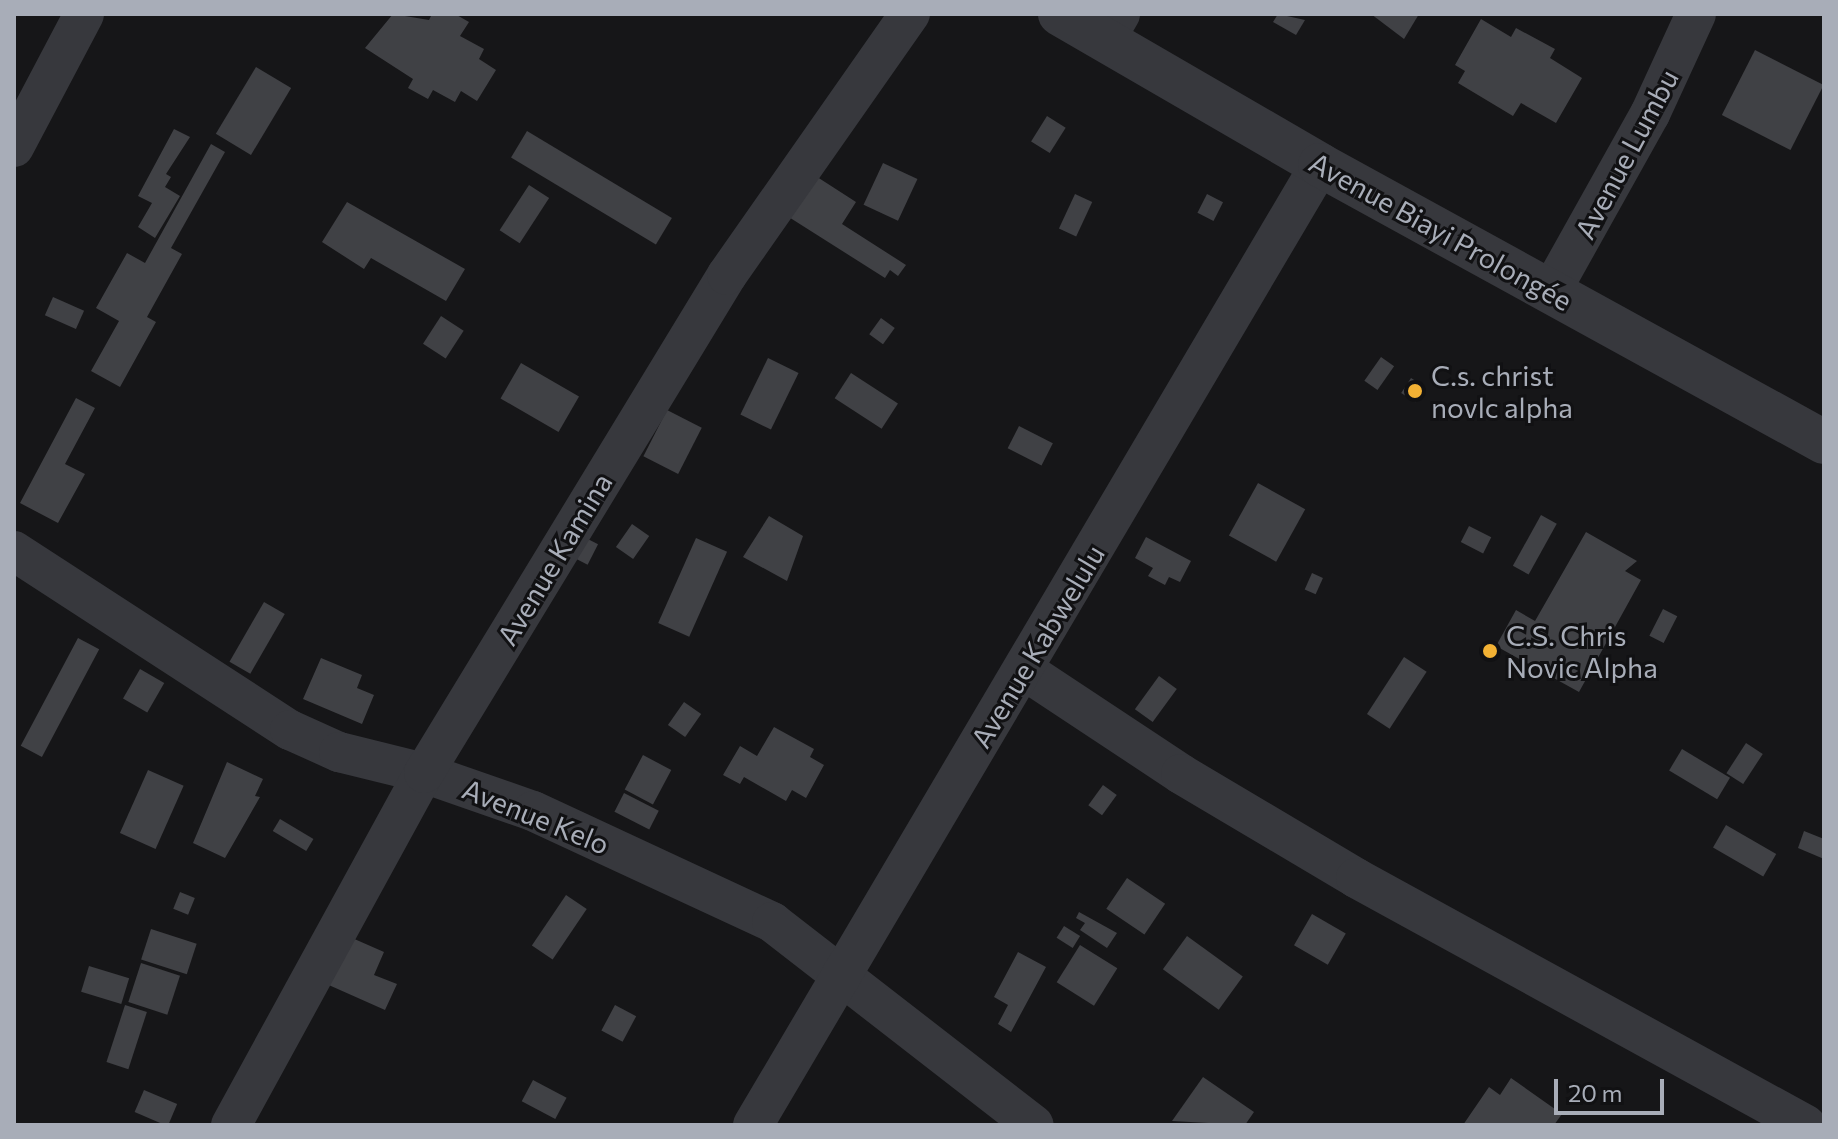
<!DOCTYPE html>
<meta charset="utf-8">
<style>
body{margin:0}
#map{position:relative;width:1838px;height:1139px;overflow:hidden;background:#161618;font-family:Commissioner,sans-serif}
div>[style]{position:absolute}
.building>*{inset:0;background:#404145;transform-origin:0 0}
.minor>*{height:40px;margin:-20px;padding:0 20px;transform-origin:20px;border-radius:20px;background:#37383d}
.tertiary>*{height:44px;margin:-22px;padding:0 22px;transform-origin:22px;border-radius:22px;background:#37383d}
.dots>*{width:22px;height:22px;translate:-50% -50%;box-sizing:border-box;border:4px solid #111113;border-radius:50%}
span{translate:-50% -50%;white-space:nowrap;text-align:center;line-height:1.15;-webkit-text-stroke:6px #111113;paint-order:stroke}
.street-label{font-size:28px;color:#a8adb8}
.poi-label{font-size:28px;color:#a8adb8}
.left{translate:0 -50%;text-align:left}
.frame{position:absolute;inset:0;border:16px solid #a8adb8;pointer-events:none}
.scale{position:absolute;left:1554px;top:1079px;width:110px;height:36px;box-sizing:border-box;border:4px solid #a8adb8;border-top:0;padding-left:10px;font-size:24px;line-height:28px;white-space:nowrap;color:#a8adb8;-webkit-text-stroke:6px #111113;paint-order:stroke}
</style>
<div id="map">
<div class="building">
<i style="clip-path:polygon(393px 14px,429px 20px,432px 14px,455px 14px,469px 22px,460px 36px,484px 49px,479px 59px,496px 70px,477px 101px,461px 91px,455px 102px,433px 90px,428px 99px,408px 88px,413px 79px,365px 48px)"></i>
<i style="clip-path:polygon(1278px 14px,1305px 20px,1296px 35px,1273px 22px)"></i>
<i style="clip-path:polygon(1371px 14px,1419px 14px,1404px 39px)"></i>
<i style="clip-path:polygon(1481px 19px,1511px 37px,1516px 28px,1555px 49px,1550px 58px,1582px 78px,1556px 123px,1521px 103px,1513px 116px,1458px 83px,1465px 71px,1455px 65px)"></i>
<i style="left:1755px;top:50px;width:77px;height:73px;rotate:27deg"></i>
<i style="left:256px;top:67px;width:41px;height:78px;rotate:31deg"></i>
<i style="left:1047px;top:116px;width:22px;height:30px;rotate:32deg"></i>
<i style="clip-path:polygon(174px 129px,190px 137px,166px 174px,171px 177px,165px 187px,180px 196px,155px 238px,138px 227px,152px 203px,138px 196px)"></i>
<i style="left:527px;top:131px;width:169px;height:31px;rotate:31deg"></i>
<i style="clip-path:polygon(211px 144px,225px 152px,171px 248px,182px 254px,147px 317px,156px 322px,120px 387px,91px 371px,119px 321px,96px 308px,127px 253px,145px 263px)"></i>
<i style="left:883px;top:163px;width:38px;height:46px;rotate:25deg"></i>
<i style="clip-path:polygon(811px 173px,856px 202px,842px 224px,906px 265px,898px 276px,890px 270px,885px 278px,784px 214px)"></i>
<i style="left:529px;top:185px;width:24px;height:54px;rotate:33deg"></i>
<i style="left:1075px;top:194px;width:19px;height:38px;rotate:25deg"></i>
<i style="left:1207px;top:194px;width:18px;height:21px;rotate:27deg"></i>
<i style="clip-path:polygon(347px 202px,465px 269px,446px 301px,371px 258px,364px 269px,322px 242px)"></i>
<i style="left:53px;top:297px;width:34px;height:20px;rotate:24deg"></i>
<i style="left:441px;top:316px;width:27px;height:33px;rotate:33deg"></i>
<i style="left:881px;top:318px;width:17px;height:20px;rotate:36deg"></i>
<i style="left:1381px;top:357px;width:16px;height:29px;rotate:35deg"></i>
<i style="left:768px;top:358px;width:34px;height:63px;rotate:26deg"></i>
<i style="left:521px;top:363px;width:67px;height:41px;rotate:30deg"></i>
<i style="left:851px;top:373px;width:56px;height:30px;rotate:33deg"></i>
<i style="left:1411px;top:378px;width:17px;height:18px;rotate:33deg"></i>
<i style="clip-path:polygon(76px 398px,95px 408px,65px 464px,85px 474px,58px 523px,20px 503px)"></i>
<i style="left:667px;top:410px;width:39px;height:52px;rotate:27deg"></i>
<i style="left:1019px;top:426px;width:38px;height:25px;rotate:27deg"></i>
<i style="left:1258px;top:483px;width:54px;height:60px;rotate:29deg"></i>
<i style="left:1541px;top:515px;width:18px;height:58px;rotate:29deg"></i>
<i style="clip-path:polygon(769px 516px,803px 536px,787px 581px,743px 557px)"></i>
<i style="left:632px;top:524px;width:21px;height:28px;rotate:35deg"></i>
<i style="left:1469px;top:526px;width:25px;height:18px;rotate:27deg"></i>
<i style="clip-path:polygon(1586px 532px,1637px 561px,1625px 571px,1641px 580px,1579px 692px,1496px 646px,1516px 610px,1535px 621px)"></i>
<i style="left:582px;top:536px;width:18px;height:23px;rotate:27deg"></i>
<i style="clip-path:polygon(1146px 537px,1191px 561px,1180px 582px,1169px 577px,1165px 585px,1148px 576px,1153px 568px,1135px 558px)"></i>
<i style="left:696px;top:538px;width:34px;height:93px;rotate:24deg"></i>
<i style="left:1312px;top:573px;width:12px;height:18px;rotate:24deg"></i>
<i style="left:264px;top:602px;width:24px;height:69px;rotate:30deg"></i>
<i style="left:1663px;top:609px;width:16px;height:30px;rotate:27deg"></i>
<i style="left:78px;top:638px;width:24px;height:122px;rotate:28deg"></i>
<i style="left:1404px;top:657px;width:27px;height:68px;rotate:33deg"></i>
<i style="clip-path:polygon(321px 658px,362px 675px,357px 688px,374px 695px,362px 724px,303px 699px)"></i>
<i style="left:140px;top:669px;width:28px;height:34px;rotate:30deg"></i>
<i style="left:1159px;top:676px;width:22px;height:41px;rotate:36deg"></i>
<i style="left:684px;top:702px;width:21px;height:28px;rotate:35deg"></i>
<i style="clip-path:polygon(774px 727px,814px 749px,810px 757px,824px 765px,806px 798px,792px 790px,786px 801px,744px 777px,740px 784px,723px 775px,740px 746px,757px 756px)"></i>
<i style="left:1746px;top:743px;width:20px;height:36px;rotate:33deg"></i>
<i style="left:1682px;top:749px;width:56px;height:25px;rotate:31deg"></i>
<i style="left:643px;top:755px;width:32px;height:39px;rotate:28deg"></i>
<i style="clip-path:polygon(227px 762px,263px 779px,255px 796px,260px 797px,225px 858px,193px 843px)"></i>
<i style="left:148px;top:770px;width:39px;height:69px;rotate:24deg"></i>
<i style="left:1103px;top:785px;width:17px;height:25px;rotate:36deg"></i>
<i style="left:624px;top:793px;width:39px;height:21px;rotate:27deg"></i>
<i style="left:280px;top:819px;width:39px;height:14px;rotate:31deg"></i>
<i style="left:1726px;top:825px;width:58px;height:26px;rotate:30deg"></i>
<i style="clip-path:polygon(1804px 831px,1824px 839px,1824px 859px,1798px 848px)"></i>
<i style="left:1127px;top:878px;width:46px;height:37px;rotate:34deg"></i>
<i style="left:180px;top:892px;width:16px;height:18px;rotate:22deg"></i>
<i style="left:566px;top:895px;width:25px;height:61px;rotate:34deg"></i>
<i style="clip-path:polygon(1079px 912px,1117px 933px,1107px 948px,1080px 930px,1085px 923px,1076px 918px)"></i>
<i style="left:1312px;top:914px;width:39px;height:36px;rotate:30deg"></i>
<i style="left:1064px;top:926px;width:19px;height:14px;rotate:32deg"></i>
<i style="left:151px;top:929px;width:48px;height:32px;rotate:18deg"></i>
<i style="clip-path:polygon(343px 934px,384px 952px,374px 975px,397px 984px,385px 1010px,322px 982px)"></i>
<i style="left:1187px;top:936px;width:69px;height:41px;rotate:36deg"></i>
<i style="left:1080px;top:945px;width:44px;height:44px;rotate:32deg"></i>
<i style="clip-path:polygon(1018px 952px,1046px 967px,1011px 1032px,998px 1024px,1008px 1005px,994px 997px)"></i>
<i style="left:141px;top:963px;width:41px;height:41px;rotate:18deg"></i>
<i style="left:89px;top:966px;width:42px;height:27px;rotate:17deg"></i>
<i style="left:125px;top:1005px;width:23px;height:60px;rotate:18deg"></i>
<i style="left:615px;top:1005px;width:24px;height:29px;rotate:28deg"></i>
<i style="clip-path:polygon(1203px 1077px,1254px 1112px,1245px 1125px,1172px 1121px)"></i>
<i style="clip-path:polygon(1511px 1078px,1562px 1114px,1554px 1125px,1463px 1125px,1489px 1087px,1500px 1095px)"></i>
<i style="left:533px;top:1080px;width:38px;height:24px;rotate:28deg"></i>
<i style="left:144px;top:1090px;width:36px;height:24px;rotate:23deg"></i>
</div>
<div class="minor">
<i style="left:1105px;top:40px;width:30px;rotate:-60deg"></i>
<i style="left:14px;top:147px;width:150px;rotate:-62.2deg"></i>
<i style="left:1551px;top:291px;width:203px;rotate:-60.8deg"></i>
<i style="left:1650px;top:114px;width:110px;rotate:-65.3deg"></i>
<i style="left:14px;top:551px;width:329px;rotate:33deg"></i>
<i style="left:290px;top:730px;width:54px;rotate:24.2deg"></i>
<i style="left:339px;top:752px;width:88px;rotate:13.9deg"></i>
<i style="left:424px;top:773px;width:115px;rotate:19.2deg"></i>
<i style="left:533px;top:811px;width:264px;rotate:24.9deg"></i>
<i style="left:772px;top:922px;width:331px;rotate:37.8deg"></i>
<i style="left:1024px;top:670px;width:188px;rotate:33.5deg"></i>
<i style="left:1181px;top:774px;width:204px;rotate:30.7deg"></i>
<i style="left:1356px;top:878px;width:513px;rotate:28.76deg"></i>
<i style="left:231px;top:1125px;width:401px;rotate:-61.3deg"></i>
<i style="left:424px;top:773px;width:583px;rotate:-58.68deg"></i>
<i style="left:727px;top:275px;width:319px;rotate:-55deg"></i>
<i style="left:753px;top:1125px;width:1115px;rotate:-59.43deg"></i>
</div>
<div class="tertiary">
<i style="left:1060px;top:14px;width:301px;rotate:30.1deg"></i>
<i style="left:1320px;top:165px;width:575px;rotate:28.79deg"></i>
</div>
<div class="dots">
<i style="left:1415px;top:391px;background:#f2b134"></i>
<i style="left:1490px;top:651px;background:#f2b134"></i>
</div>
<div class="street-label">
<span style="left:1626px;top:154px;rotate:-62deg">Avenue Lumbu</span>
<span style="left:1441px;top:231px;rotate:29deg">Avenue Biayi Prolongée</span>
<span style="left:554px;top:559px;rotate:-59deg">Avenue Kamina</span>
<span style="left:1037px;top:646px;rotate:-59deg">Avenue Kabwelulu</span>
<span style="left:536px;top:816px;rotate:22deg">Avenue Kelo</span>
</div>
<div class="poi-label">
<span class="left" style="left:1431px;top:391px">C.s. christ<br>novlc alpha</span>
<span class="left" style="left:1506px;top:651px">C.S. Chris<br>Novic Alpha</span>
</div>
<div class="frame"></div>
<div class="scale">20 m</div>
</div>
